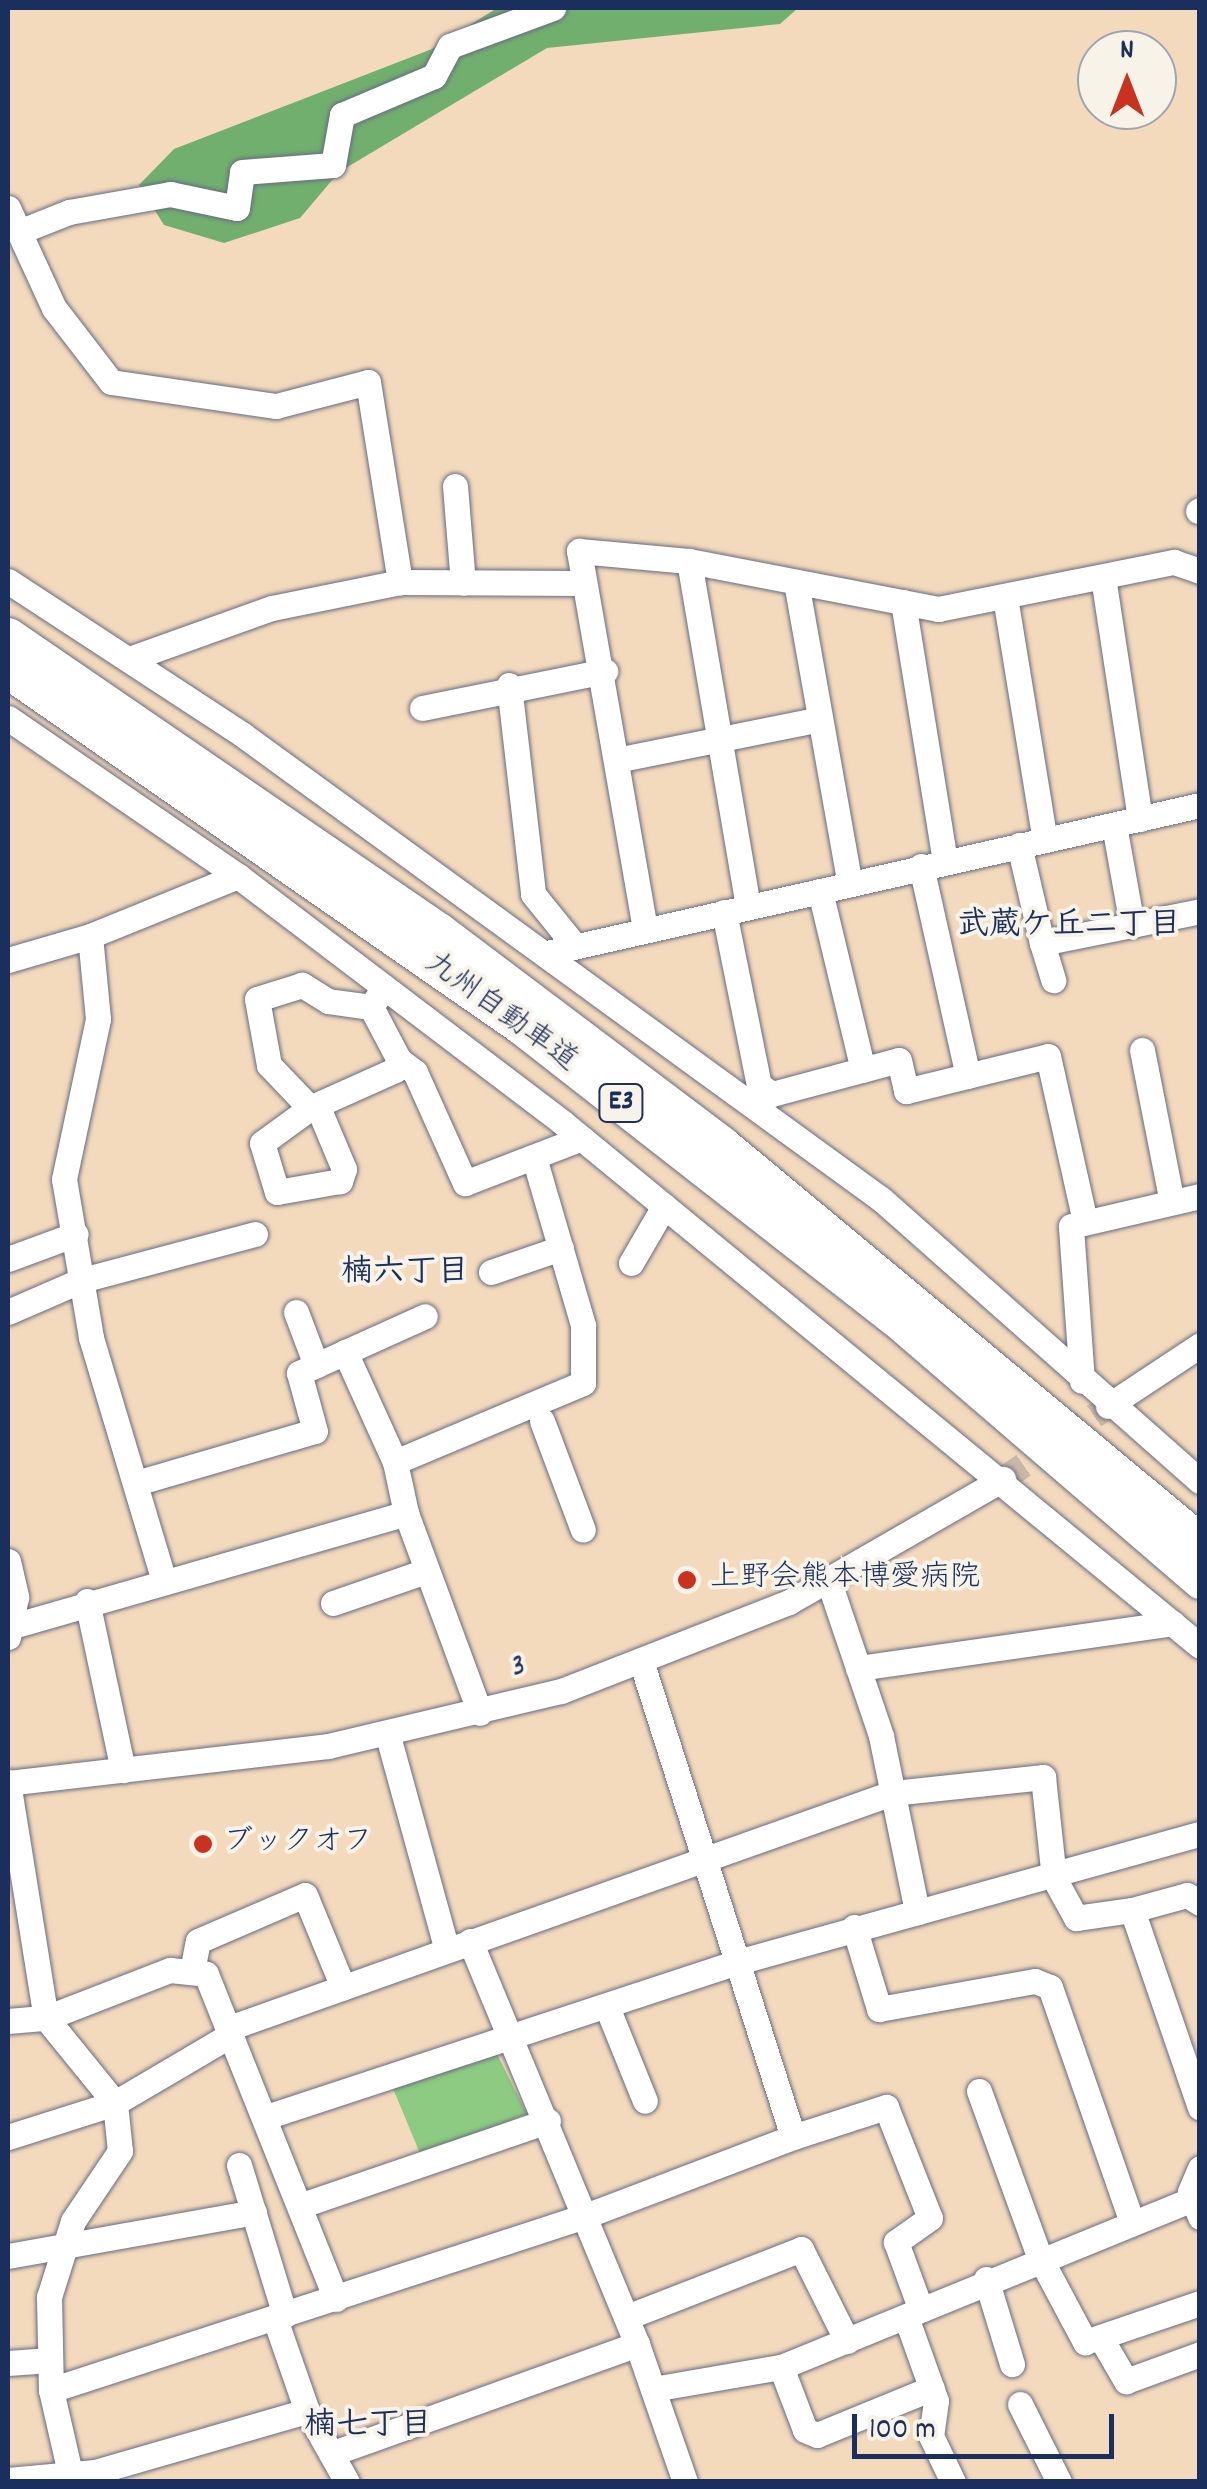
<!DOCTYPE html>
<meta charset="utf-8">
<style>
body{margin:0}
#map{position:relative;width:1207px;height:2489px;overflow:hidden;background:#f4dabd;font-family:Dekko,"Klee One",sans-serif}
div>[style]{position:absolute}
.green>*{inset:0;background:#8ccb81}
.forest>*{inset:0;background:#71af6f}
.minor-tunnel>*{height:25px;margin-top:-12.5px;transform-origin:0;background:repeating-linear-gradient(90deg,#c9b8aa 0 25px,transparent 0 37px)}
.roads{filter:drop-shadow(0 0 2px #676b7f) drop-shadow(0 0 2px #676b7f)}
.minor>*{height:25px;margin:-12.5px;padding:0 12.5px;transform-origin:12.5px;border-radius:12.5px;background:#fff}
.highway>*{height:35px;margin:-17.5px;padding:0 17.5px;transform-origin:17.5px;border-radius:17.5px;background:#fff}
.dots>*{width:28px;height:28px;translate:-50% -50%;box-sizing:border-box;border:5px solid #f7f3e8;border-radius:50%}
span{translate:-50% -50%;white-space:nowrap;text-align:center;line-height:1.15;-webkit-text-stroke:8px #f7f3e8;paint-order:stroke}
.shield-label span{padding:2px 8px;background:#f7f3e8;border:2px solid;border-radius:8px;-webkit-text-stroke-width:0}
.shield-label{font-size:28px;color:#1b2f5e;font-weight:700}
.street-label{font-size:30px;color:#1b2f5e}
.poi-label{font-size:30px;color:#1b2f5e}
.left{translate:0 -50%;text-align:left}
.neighbourhood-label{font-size:32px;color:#1b2f5e;font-weight:700}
.frame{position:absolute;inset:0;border:10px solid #1b2f5e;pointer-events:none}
.north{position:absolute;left:1077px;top:30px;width:100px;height:100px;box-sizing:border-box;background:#f7f3e8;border:2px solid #9fa5b1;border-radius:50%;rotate:0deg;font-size:28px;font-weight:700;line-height:40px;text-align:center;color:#1b2f5e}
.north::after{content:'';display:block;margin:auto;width:35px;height:45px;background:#c8321e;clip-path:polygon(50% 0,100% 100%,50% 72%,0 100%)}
.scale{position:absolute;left:852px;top:2414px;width:262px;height:45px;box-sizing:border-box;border:5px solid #1b2f5e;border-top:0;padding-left:12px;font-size:30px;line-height:35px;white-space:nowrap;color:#1b2f5e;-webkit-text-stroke:8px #f7f3e8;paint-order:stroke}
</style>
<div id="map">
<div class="green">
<i style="clip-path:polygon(496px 2052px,527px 2114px,421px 2156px,392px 2086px)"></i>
</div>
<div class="forest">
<i style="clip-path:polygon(497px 8px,798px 8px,780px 24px,547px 48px,339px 172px,300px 218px,224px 243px,164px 225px,139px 185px,174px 149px,432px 49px)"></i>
</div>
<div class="minor-tunnel">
<i style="left:1003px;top:1479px;width:128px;rotate:-34.8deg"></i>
</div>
<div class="roads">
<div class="minor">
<i style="left:8px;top:208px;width:110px;rotate:65.3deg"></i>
<i style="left:54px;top:308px;width:93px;rotate:52.4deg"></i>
<i style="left:111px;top:382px;width:167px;rotate:8.3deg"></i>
<i style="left:276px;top:406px;width:95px;rotate:-14.6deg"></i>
<i style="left:368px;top:382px;width:203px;rotate:80.9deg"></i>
<i style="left:21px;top:231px;width:52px;rotate:-21.6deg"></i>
<i style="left:69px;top:212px;width:103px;rotate:-10.1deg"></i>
<i style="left:170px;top:194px;width:68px;rotate:11.8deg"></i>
<i style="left:237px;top:208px;width:36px;rotate:-82deg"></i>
<i style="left:242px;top:172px;width:91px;rotate:-4.4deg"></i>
<i style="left:333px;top:165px;width:51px;rotate:-79.8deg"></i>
<i style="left:342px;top:115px;width:100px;rotate:-23deg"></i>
<i style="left:434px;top:76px;width:34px;rotate:-62deg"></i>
<i style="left:450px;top:46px;width:110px;rotate:-20.3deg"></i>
<i style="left:455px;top:486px;width:97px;rotate:85.3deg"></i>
<i style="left:1198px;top:511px;width:2px;rotate:-27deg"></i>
<i style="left:689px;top:561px;width:349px;rotate:80.3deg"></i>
<i style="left:1103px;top:577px;width:245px;rotate:81.3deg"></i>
<i style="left:8px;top:581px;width:281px;rotate:33.2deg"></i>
<i style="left:243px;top:735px;width:789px;rotate:36.03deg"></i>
<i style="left:881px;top:1199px;width:426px;rotate:41.5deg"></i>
<i style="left:796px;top:582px;width:307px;rotate:79.9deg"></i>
<i style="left:1005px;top:597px;width:246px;rotate:80.7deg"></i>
<i style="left:903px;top:602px;width:261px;rotate:80.8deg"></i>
<i style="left:132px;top:658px;width:149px;rotate:-19.7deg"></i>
<i style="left:272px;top:608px;width:131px;rotate:-11.5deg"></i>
<i style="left:400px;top:582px;width:184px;rotate:0.3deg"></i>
<i style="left:509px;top:685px;width:210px;rotate:83.4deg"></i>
<i style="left:533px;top:894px;width:67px;rotate:51.1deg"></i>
<i style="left:422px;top:708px;width:187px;rotate:-11.4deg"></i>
<i style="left:8px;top:718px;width:279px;rotate:34.5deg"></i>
<i style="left:238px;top:876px;width:408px;rotate:37.2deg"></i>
<i style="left:563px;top:1123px;width:824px;rotate:39.39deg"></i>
<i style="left:621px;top:759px;width:200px;rotate:-11.3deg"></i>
<i style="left:1114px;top:825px;width:102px;rotate:79.8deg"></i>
<i style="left:1019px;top:845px;width:101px;rotate:76.8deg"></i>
<i style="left:1042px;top:943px;width:161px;rotate:-11.4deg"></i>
<i style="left:921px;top:866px;width:215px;rotate:77.4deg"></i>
<i style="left:820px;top:891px;width:184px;rotate:76.5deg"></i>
<i style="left:724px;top:912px;width:177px;rotate:78.6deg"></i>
<i style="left:759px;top:1085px;width:16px;rotate:35deg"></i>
<i style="left:772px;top:1094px;width:131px;rotate:-15deg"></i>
<i style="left:899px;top:1060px;width:32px;rotate:77deg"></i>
<i style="left:906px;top:1091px;width:146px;rotate:-13.8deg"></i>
<i style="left:1048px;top:1056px;width:165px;rotate:77.4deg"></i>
<i style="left:645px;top:929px;width:384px;rotate:-99.9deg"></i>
<i style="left:579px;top:551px;width:110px;rotate:5.2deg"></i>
<i style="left:689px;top:561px;width:254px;rotate:10.9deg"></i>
<i style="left:938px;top:609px;width:241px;rotate:-11.3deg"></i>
<i style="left:1174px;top:562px;width:28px;rotate:19deg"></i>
<i style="left:1042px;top:943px;width:39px;rotate:73deg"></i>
<i style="left:547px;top:953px;width:670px;rotate:-12.77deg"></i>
<i style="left:8px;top:960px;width:85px;rotate:-16.3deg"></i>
<i style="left:371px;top:1007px;width:43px;rotate:-172.1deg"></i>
<i style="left:328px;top:1001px;width:31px;rotate:-148deg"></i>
<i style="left:302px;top:985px;width:47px;rotate:162.7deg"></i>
<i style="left:257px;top:999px;width:67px;rotate:79.7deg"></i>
<i style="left:269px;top:1065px;width:59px;rotate:46.4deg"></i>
<i style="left:310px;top:1108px;width:11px;rotate:22deg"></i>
<i style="left:320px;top:1112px;width:62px;rotate:67.2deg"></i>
<i style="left:344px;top:1169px;width:13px;rotate:108deg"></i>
<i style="left:340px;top:1181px;width:64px;rotate:170.1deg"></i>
<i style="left:277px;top:1192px;width:51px;rotate:-107deg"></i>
<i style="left:262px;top:1143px;width:59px;rotate:-36.1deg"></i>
<i style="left:310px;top:1108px;width:93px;rotate:-24.1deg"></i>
<i style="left:395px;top:1070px;width:11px;rotate:-68deg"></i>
<i style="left:399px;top:1060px;width:60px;rotate:-117.8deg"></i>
<i style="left:371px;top:1007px;width:24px;rotate:-57deg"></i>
<i style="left:1142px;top:1050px;width:151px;rotate:78.9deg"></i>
<i style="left:399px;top:1060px;width:20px;rotate:37deg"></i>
<i style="left:415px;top:1072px;width:122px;rotate:65.8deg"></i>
<i style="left:465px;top:1183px;width:125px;rotate:-21deg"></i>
<i style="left:8px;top:1259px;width:72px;rotate:-20.2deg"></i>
<i style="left:631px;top:1263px;width:66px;rotate:-59.9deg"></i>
<i style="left:491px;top:1272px;width:74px;rotate:-18.9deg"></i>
<i style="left:8px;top:1312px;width:81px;rotate:-23.4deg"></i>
<i style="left:82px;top:1280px;width:179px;rotate:-14.9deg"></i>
<i style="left:296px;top:1312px;width:57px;rotate:69.3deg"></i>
<i style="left:1082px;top:1381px;width:155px;rotate:-94.1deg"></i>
<i style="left:1071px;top:1226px;width:132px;rotate:-13.1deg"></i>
<i style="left:1108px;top:1406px;width:110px;rotate:-33.5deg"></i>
<i style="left:542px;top:1421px;width:116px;rotate:69.4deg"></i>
<i style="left:395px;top:1462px;width:204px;rotate:-22.8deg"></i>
<i style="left:583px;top:1383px;width:58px;rotate:-90deg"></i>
<i style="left:583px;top:1325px;width:175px;rotate:-106.3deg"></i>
<i style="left:136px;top:1483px;width:186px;rotate:-16.2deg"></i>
<i style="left:315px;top:1431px;width:60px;rotate:-105.4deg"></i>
<i style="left:299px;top:1373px;width:138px;rotate:-24.3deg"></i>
<i style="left:406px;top:1513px;width:213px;rotate:69.7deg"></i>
<i style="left:8px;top:1561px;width:37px;rotate:77deg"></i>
<i style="left:16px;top:1597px;width:41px;rotate:101.3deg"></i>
<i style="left:164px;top:1581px;width:255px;rotate:-106.7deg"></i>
<i style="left:91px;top:1337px;width:160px;rotate:-99.7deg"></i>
<i style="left:64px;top:1179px;width:164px;rotate:-78deg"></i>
<i style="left:98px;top:1019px;width:83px;rotate:-95.5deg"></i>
<i style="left:90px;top:936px;width:160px;rotate:-22.1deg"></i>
<i style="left:829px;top:1582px;width:163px;rotate:71.3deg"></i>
<i style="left:881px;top:1736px;width:180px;rotate:78.4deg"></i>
<i style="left:87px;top:1601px;width:173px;rotate:78deg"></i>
<i style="left:333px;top:1603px;width:98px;rotate:-19deg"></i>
<i style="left:16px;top:1625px;width:406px;rotate:-16deg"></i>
<i style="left:406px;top:1513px;width:52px;rotate:-102.2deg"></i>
<i style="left:395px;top:1462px;width:121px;rotate:-114.4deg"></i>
<i style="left:858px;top:1668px;width:318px;rotate:-8.1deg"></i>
<i style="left:388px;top:1736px;width:222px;rotate:74.6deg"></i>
<i style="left:8px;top:1782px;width:239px;rotate:80.9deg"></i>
<i style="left:46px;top:2018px;width:109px;rotate:50.9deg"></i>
<i style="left:115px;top:2103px;width:48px;rotate:84.1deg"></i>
<i style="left:120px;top:2151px;width:84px;rotate:123.9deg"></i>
<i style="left:73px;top:2221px;width:80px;rotate:107.5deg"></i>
<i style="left:49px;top:2297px;width:93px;rotate:88.8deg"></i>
<i style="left:51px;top:2390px;width:94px;rotate:77.1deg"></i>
<i style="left:8px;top:1783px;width:322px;rotate:-6.6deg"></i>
<i style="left:328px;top:1746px;width:239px;rotate:-13.3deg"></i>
<i style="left:561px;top:1691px;width:245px;rotate:-21.3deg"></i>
<i style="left:789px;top:1602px;width:247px;rotate:-29.9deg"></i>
<i style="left:1132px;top:1910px;width:57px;rotate:-15.3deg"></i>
<i style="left:1187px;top:1895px;width:15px;rotate:32deg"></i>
<i style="left:854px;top:1927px;width:86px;rotate:73deg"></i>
<i style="left:879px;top:2009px;width:158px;rotate:-10.2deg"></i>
<i style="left:1035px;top:1981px;width:16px;rotate:22deg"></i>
<i style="left:1050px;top:1987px;width:247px;rotate:70.8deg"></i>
<i style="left:470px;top:1941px;width:436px;rotate:67.5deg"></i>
<i style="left:193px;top:1966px;width:25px;rotate:-79deg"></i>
<i style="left:198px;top:1941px;width:116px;rotate:-23.3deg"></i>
<i style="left:305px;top:1895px;width:100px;rotate:67.6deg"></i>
<i style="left:607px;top:2007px;width:101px;rotate:68deg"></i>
<i style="left:8px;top:2021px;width:38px;rotate:-5deg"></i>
<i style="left:46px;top:2018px;width:133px;rotate:-21.2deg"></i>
<i style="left:170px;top:1970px;width:36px;rotate:6deg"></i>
<i style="left:206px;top:1974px;width:350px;rotate:68.2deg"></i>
<i style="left:229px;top:2028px;width:703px;rotate:-19.52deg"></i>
<i style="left:892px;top:1793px;width:152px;rotate:-6deg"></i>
<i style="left:1043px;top:1777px;width:102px;rotate:83.8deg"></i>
<i style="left:1054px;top:1878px;width:46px;rotate:61.2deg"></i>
<i style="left:1076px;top:1918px;width:57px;rotate:-8.1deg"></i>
<i style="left:1132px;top:1910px;width:209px;rotate:71deg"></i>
<i style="left:979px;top:2091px;width:176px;rotate:70deg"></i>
<i style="left:1039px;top:2256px;width:98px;rotate:61.9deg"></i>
<i style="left:1085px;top:2342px;width:121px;rotate:-18.7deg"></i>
<i style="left:269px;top:2116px;width:490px;rotate:-18.2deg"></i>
<i style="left:734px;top:1963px;width:484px;rotate:-15.5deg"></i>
<i style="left:8px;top:2137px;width:112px;rotate:-17.6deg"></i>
<i style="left:115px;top:2103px;width:136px;rotate:-30.5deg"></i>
<i style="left:793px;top:2137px;width:98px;rotate:-17.9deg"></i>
<i style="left:886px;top:2107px;width:119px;rotate:68.4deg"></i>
<i style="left:930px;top:2218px;width:42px;rotate:144.8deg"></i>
<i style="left:896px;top:2242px;width:72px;rotate:69.8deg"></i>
<i style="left:239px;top:2165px;width:157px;rotate:73deg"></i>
<i style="left:1200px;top:2168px;width:26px;rotate:113deg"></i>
<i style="left:1190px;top:2192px;width:27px;rotate:68deg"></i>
<i style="left:302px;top:2205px;width:260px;rotate:-18.9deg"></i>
<i style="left:8px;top:2256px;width:250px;rotate:-10.1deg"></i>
<i style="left:986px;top:2279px;width:89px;rotate:73deg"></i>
<i style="left:627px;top:2317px;width:187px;rotate:-21.3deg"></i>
<i style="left:801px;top:2249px;width:103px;rotate:63.4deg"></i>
<i style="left:906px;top:2317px;width:89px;rotate:70.3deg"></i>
<i style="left:936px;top:2401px;width:35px;rotate:98deg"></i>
<i style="left:931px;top:2436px;width:51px;rotate:64.4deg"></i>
<i style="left:275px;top:2319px;width:97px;rotate:70.8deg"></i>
<i style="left:1102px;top:2340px;width:48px;rotate:59.7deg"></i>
<i style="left:1126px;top:2381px;width:79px;rotate:-20deg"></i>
<i style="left:8px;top:2363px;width:42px;rotate:-4.1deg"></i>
<i style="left:781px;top:2367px;width:67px;rotate:69.1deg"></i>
<i style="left:805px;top:2430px;width:13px;rotate:23deg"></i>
<i style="left:817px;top:2435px;width:124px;rotate:-22.2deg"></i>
<i style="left:653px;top:2389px;width:130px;rotate:-9.8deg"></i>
<i style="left:781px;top:2367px;width:444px;rotate:-22.2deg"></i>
<i style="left:51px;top:2390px;width:565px;rotate:-18.05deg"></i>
<i style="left:588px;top:2215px;width:219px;rotate:-20.8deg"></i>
<i style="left:793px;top:2137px;width:497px;rotate:-107.7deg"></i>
<i style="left:1020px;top:2404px;width:87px;rotate:63.4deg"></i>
<i style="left:336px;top:2452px;width:320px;rotate:-19.7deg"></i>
<i style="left:637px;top:2344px;width:146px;rotate:70.8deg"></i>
<i style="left:8px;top:2480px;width:87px;rotate:-5.3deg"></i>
<i style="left:95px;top:2472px;width:221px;rotate:-16.1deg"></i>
<i style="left:307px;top:2411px;width:81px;rotate:60.6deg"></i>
</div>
<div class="highway">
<i style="left:8px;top:635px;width:524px;rotate:34.42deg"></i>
<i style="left:440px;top:931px;width:352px;rotate:37deg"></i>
<i style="left:721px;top:1143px;width:623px;rotate:39.72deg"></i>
<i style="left:8px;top:671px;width:623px;rotate:34.74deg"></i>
<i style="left:520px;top:1026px;width:473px;rotate:38deg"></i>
<i style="left:893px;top:1317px;width:405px;rotate:40.7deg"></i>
</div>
</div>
<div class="dots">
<i style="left:687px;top:1580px;background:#c8321e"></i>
<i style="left:203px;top:1844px;background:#c8321e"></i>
</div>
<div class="shield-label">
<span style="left:621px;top:1103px">E3</span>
</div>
<div class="street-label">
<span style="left:500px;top:1014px;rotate:36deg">九州自動車道</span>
<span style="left:519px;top:1669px;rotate:-15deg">3</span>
</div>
<div class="poi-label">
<span class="left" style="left:710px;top:1580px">上野会熊本博愛病院</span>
<span class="left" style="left:223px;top:1844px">ブックオフ</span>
</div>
<div class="neighbourhood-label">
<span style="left:1069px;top:927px">武蔵ケ丘二丁目</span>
<span style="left:405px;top:1274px">楠六丁目</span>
<span style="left:368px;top:2427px">楠七丁目</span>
</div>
<div class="frame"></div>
<div class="north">N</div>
<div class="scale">100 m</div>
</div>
